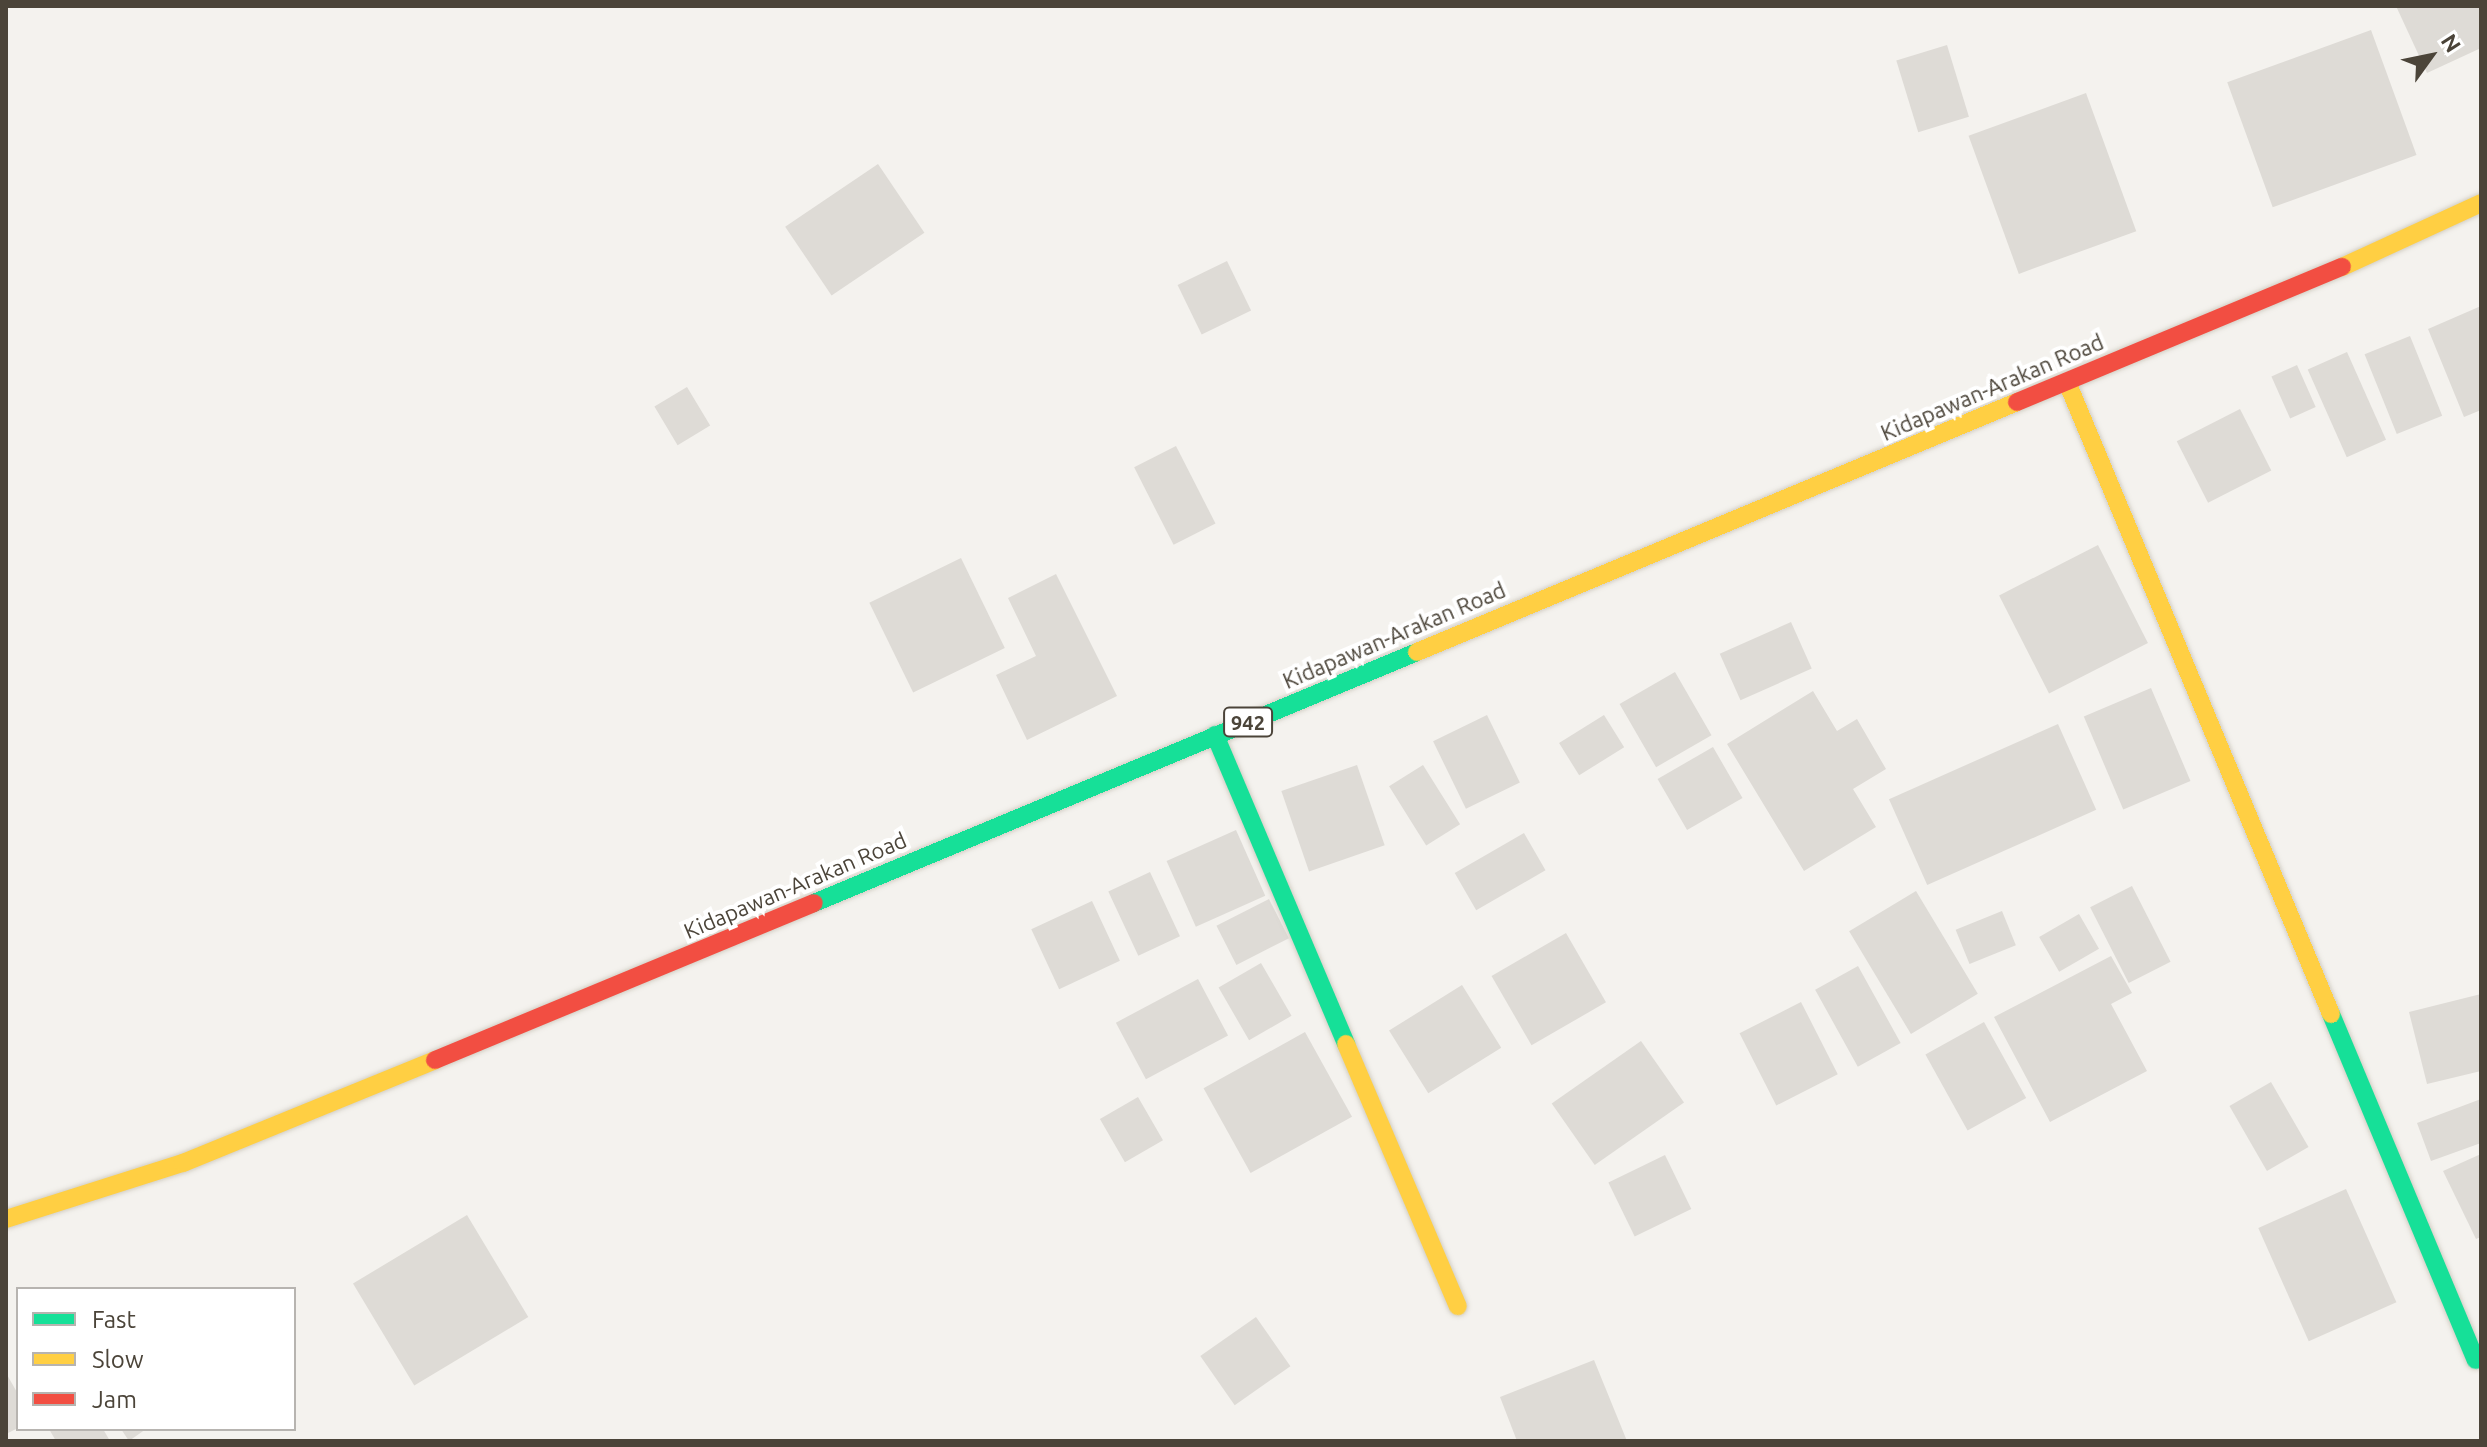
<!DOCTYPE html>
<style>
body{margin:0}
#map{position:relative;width:2487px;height:1447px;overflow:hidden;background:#f4f2ee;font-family:Ubuntu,sans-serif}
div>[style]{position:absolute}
.building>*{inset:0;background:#dedbd6;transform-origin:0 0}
.roads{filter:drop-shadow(0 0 2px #d3cfc5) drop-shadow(0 0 2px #d3cfc5)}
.fast>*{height:18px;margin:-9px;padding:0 9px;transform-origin:9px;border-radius:9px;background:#16e098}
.slow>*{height:18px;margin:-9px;padding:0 9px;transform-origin:9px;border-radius:9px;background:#ffcf43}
.jam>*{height:18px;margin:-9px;padding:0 9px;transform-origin:9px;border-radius:9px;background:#f24e42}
span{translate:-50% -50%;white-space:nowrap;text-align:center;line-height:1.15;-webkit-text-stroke:8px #fff;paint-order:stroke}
.shield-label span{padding:2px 6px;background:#fff;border:2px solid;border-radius:6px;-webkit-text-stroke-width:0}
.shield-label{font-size:20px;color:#4b4439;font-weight:700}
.street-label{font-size:22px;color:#4b4439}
.frame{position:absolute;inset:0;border:8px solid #4b4439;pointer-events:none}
.legend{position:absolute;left:16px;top:1287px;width:280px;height:144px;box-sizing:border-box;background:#fff;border:2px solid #b7b4b0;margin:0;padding:10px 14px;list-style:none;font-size:24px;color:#4b4439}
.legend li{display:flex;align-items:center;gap:16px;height:40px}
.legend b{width:40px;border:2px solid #b7b4b0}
.north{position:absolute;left:2391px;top:16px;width:80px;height:80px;-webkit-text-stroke:6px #fff;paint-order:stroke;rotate:57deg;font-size:22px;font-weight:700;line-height:32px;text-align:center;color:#4b4439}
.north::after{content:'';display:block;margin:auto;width:28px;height:36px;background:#4b4439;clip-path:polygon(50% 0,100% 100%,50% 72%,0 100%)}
</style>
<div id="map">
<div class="building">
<i style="clip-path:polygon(2396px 6px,2481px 6px,2481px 48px,2427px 73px)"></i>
<i style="left:2371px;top:30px;width:133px;height:153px;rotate:70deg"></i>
<i style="left:1947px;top:45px;width:75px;height:53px;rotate:73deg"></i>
<i style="left:2086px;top:93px;width:147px;height:125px;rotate:70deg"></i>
<i style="left:878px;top:164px;width:83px;height:112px;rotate:56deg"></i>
<i style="left:1227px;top:261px;width:55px;height:55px;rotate:64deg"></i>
<i style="clip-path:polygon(2481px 306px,2481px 410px,2464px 417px,2428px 329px)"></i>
<i style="left:2410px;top:336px;width:86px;height:49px;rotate:68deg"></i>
<i style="left:2347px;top:352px;width:96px;height:43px;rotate:66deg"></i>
<i style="left:2297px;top:365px;width:46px;height:28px;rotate:66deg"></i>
<i style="left:687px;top:387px;width:45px;height:38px;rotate:59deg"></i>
<i style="left:2240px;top:409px;width:69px;height:71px;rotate:63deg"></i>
<i style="left:1176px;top:446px;width:87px;height:47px;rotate:63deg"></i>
<i style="left:2098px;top:545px;width:110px;height:111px;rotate:63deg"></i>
<i style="left:961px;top:558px;width:100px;height:102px;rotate:64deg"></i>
<i style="clip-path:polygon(1056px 574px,1117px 696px,1027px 740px,996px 675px,1036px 656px,1008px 598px)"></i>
<i style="left:1791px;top:622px;width:51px;height:78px;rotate:66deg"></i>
<i style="left:1675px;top:672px;width:73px;height:64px;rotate:60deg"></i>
<i style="left:2151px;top:688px;width:101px;height:73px;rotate:67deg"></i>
<i style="clip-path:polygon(1813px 691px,1837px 731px,1857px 719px,1886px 769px,1853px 789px,1876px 827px,1804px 871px,1727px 744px)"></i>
<i style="left:1487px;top:715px;width:75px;height:60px;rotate:64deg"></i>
<i style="left:1604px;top:715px;width:38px;height:53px;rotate:58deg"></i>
<i style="left:2058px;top:724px;width:94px;height:185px;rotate:66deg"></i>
<i style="left:1713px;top:747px;width:59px;height:64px;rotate:60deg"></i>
<i style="left:1357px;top:765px;width:85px;height:80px;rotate:71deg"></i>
<i style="left:1423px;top:765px;width:70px;height:40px;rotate:58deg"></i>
<i style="left:1236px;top:830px;width:72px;height:76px;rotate:66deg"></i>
<i style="left:1524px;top:833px;width:43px;height:80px;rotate:60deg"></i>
<i style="left:1150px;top:872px;width:71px;height:46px;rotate:65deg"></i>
<i style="left:2132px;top:886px;width:85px;height:47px;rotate:63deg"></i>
<i style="left:1916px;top:891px;width:120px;height:78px;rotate:59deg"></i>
<i style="left:1269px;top:899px;width:44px;height:59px;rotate:63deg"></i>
<i style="left:1092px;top:901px;width:66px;height:67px;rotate:65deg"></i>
<i style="left:2002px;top:911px;width:37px;height:50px;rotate:68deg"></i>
<i style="left:2079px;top:914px;width:40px;height:46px;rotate:60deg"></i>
<i style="left:1566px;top:933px;width:80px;height:86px;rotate:60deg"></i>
<i style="clip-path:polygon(2111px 956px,2132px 993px,2111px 1004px,2147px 1071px,2050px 1122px,1994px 1017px)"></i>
<i style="left:1261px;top:963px;width:61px;height:49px;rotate:60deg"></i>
<i style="left:1858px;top:966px;width:88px;height:49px;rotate:61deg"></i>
<i style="left:1198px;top:979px;width:64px;height:93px;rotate:62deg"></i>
<i style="left:1462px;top:985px;width:74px;height:86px;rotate:58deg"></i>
<i style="clip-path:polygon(2481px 994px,2481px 1071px,2427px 1084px,2409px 1012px)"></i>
<i style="left:1801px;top:1002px;width:81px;height:69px;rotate:63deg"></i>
<i style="left:1984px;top:1022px;width:87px;height:67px;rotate:61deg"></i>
<i style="left:1305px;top:1032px;width:97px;height:116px;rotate:61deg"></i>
<i style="left:1641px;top:1041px;width:75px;height:109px;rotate:55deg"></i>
<i style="left:2271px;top:1082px;width:75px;height:48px;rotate:60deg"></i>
<i style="left:1138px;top:1097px;width:50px;height:44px;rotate:60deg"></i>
<i style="clip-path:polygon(2481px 1099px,2481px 1143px,2431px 1161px,2417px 1123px)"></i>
<i style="clip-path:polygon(2481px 1154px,2481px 1237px,2476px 1239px,2443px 1171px)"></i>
<i style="left:1665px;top:1155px;width:60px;height:63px;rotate:64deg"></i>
<i style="left:2346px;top:1189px;width:124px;height:96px;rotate:66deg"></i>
<i style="left:467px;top:1215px;width:119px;height:133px;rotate:59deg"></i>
<i style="left:1256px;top:1317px;width:60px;height:68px;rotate:55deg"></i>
<i style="clip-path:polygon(1594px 1360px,1627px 1441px,1517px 1441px,1500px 1397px)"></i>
<i style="clip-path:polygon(6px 1373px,18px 1394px,18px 1428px,6px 1434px)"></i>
<i style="clip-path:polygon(49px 1429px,103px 1429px,110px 1441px,56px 1441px)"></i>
<i style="clip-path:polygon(121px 1429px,146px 1429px,129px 1441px)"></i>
</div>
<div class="roads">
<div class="fast">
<i style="left:1215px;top:735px;width:336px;rotate:67deg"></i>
<i style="left:814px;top:903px;width:653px;rotate:-22.6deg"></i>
<i style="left:2331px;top:1014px;width:375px;rotate:67.3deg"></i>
</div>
<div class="slow">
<i style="left:2342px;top:267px;width:153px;rotate:-24.7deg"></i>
<i style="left:2067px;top:382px;width:685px;rotate:67.33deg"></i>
<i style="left:1417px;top:652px;width:650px;rotate:-22.62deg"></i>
<i style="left:1346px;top:1044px;width:285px;rotate:66.9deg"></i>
<i style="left:6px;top:1219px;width:186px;rotate:-17.6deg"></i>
<i style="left:183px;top:1163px;width:272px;rotate:-22.2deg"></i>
</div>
<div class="jam">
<i style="left:2017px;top:402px;width:352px;rotate:-22.6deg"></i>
<i style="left:435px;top:1060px;width:410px;rotate:-22.5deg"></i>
</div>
</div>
<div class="shield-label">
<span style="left:1248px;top:722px">942</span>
</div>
<div class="street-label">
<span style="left:1992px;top:387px;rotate:-23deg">Kidapawan-Arakan Road</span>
<span style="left:1394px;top:635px;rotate:-23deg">Kidapawan-Arakan Road</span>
<span style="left:795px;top:885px;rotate:-23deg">Kidapawan-Arakan Road</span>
</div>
<div class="frame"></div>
<ul class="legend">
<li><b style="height:10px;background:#16e098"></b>Fast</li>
<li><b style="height:10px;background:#ffcf43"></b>Slow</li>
<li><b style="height:10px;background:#f24e42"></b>Jam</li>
</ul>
<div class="north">N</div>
</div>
